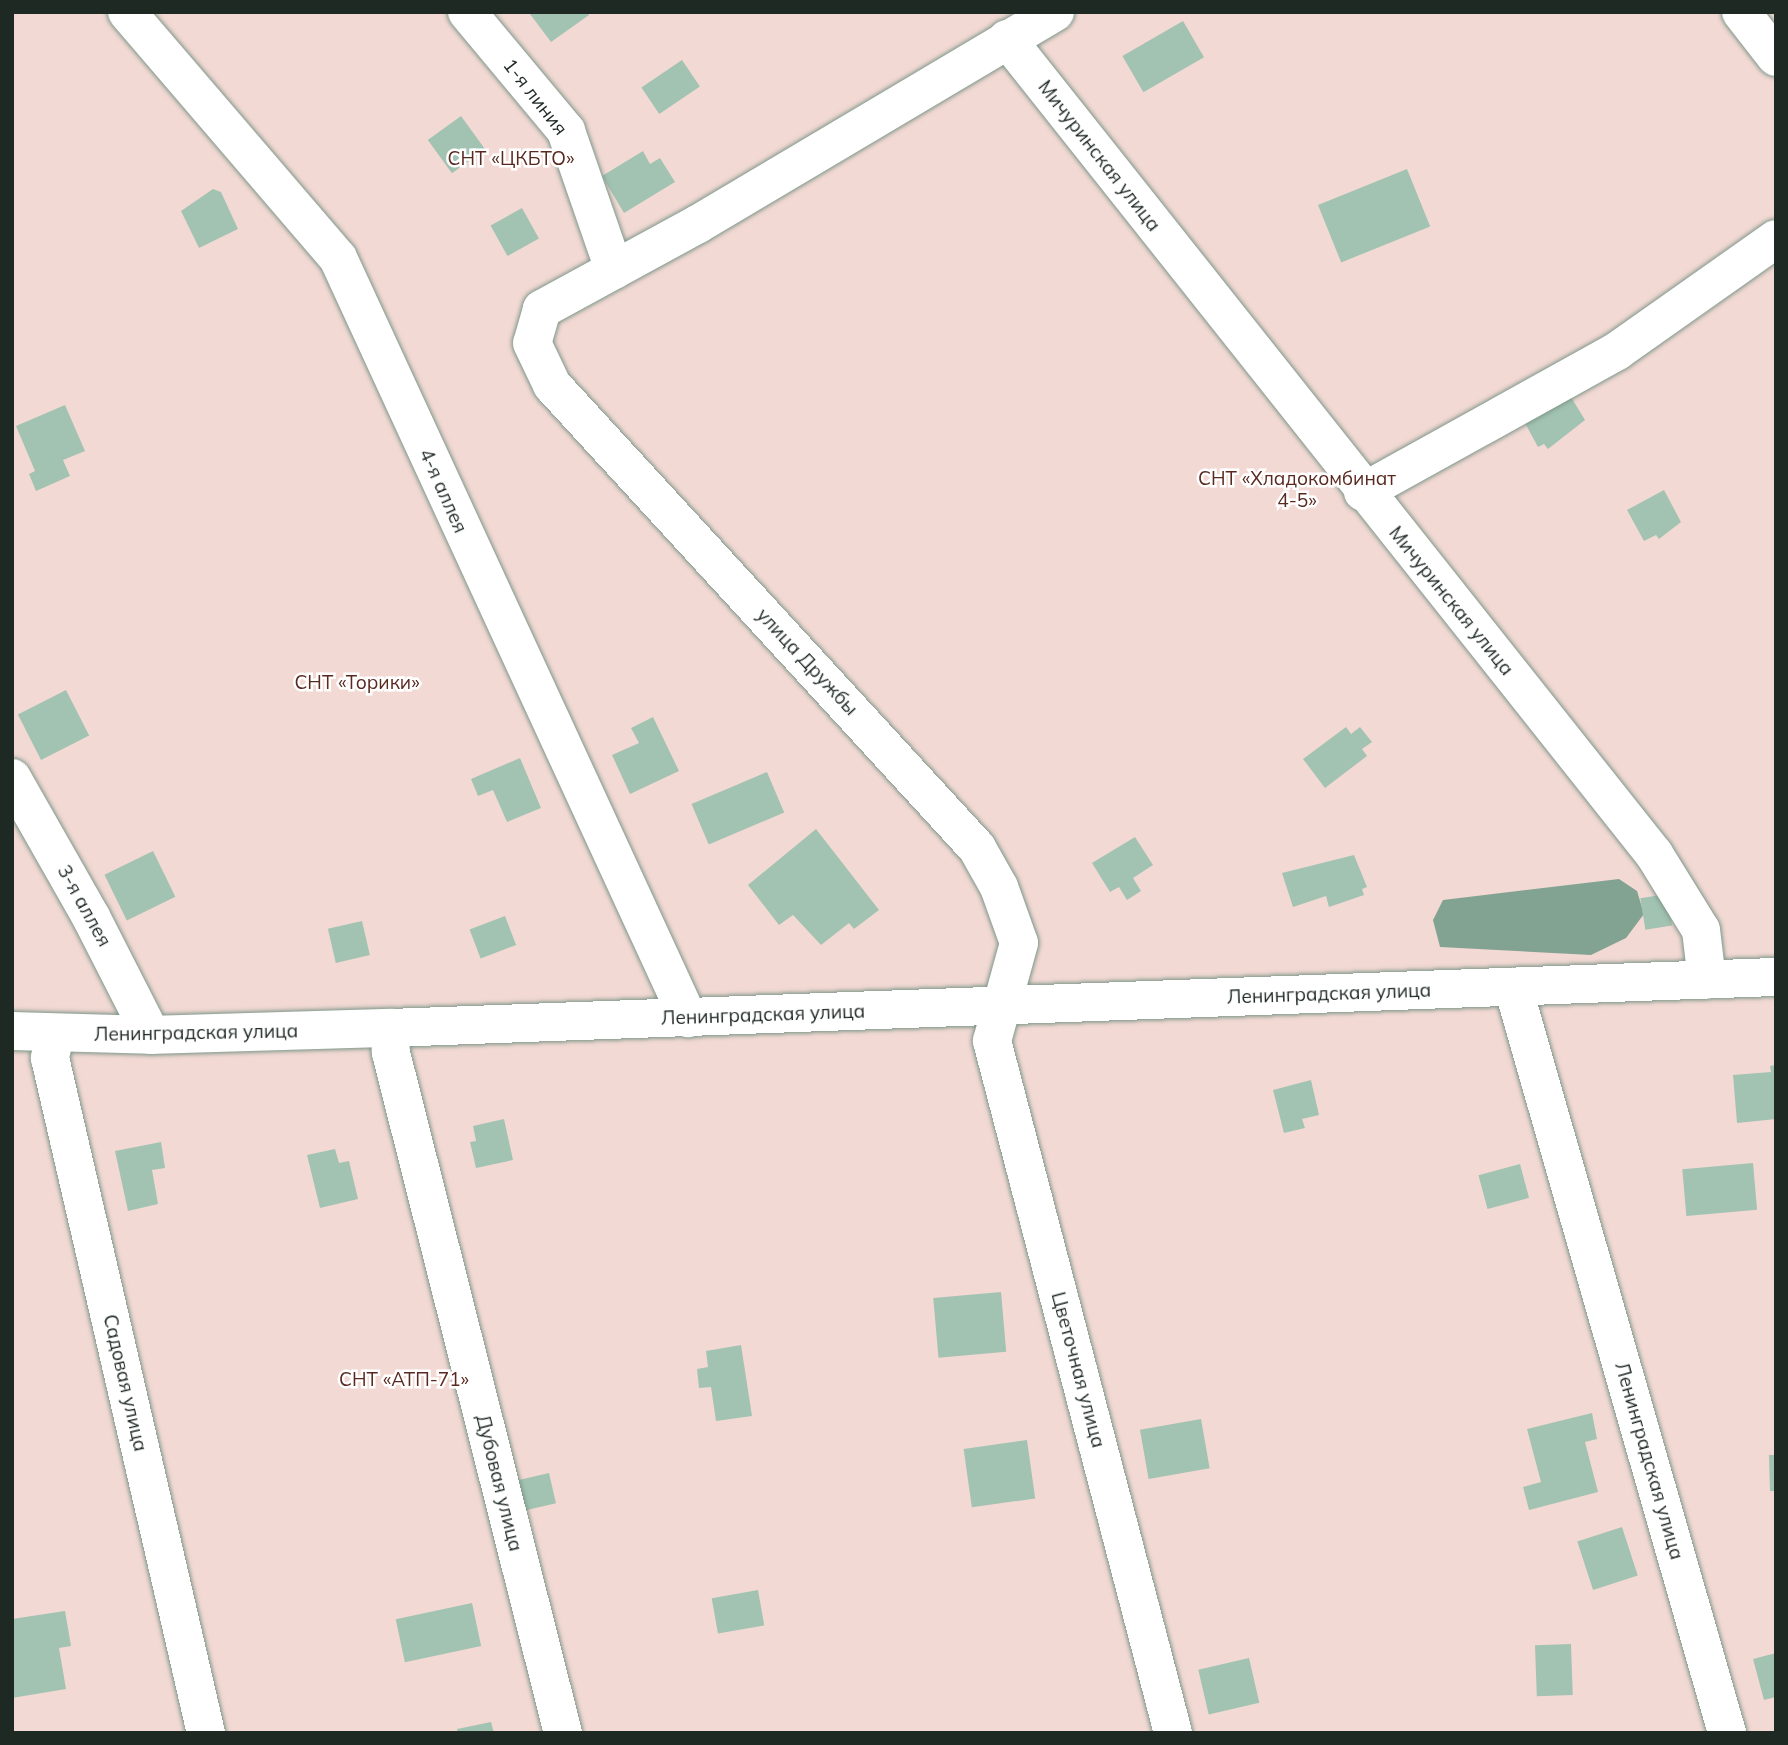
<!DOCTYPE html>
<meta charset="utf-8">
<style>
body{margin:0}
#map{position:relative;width:1788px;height:1745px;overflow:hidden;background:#ddf7e9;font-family:Mulish,sans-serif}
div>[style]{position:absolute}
.green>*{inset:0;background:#f3d9d4;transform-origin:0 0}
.water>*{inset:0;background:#83a392}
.building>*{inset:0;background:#a2c3b2;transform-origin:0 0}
.roads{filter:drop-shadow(0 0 2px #7f978a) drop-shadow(0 0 2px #7f978a)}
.minor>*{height:38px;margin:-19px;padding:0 19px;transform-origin:19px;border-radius:19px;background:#fff}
span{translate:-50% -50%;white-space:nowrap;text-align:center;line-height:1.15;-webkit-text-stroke:5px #fff;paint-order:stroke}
.street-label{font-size:19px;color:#1f2924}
.park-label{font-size:19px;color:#592920}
.frame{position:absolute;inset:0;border:14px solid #1f2924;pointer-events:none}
</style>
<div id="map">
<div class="green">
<i style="left:12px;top:12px;width:1764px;height:1721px"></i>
</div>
<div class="water">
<i style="clip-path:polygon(1619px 879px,1637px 891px,1644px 914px,1626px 938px,1591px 955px,1440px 947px,1433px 920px,1443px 900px)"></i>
</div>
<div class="building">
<i style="clip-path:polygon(523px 12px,587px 12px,589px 15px,551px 42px,530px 14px)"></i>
<i style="left:1183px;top:21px;width:42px;height:70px;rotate:60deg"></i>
<i style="left:682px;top:60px;width:32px;height:49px;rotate:56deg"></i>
<i style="left:461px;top:116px;width:41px;height:41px;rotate:54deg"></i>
<i style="clip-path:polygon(643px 151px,650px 164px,660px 158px,675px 182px,624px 213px,602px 176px)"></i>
<i style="left:1407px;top:169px;width:62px;height:96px;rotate:68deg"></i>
<i style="clip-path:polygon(213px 189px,221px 192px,238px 229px,199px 248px,181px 211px)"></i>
<i style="left:522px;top:208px;width:35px;height:36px;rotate:61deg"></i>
<i style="clip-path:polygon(1571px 397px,1585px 420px,1548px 449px,1544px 444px,1538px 447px,1525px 423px)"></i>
<i style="clip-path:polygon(65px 405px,85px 451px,63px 460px,70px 476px,36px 491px,29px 474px,35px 471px,16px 426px)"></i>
<i style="clip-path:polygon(1664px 490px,1681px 522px,1659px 539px,1656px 535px,1644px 541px,1627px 510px)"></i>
<i style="left:66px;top:690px;width:51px;height:54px;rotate:63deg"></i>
<i style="clip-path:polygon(653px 717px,679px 771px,630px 794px,612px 755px,639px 743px,631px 728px)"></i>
<i style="clip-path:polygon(1346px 727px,1351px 734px,1360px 727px,1372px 742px,1362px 749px,1367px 756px,1325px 788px,1303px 759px)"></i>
<i style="clip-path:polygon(520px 758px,541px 808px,507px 822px,493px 790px,478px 796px,471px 779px)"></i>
<i style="left:767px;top:772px;width:44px;height:82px;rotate:67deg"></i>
<i style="clip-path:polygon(816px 829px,879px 910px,854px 929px,849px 923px,821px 945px,793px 915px,779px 925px,748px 885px)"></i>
<i style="clip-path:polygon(1135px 837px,1153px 865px,1133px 878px,1141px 891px,1127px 900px,1119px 887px,1110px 892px,1092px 863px)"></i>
<i style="left:153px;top:851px;width:51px;height:54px;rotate:64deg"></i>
<i style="clip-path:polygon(1354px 855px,1367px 887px,1362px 889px,1364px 895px,1329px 907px,1326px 896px,1293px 907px,1282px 873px)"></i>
<i style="left:1667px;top:894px;width:32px;height:27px;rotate:81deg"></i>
<i style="left:505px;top:916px;width:31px;height:38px;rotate:69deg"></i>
<i style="left:362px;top:921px;width:35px;height:35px;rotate:77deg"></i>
<i style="clip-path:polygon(1776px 1065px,1776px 1119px,1737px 1123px,1733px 1075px,1771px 1072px,1770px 1066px)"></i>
<i style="clip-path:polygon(1311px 1080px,1319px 1115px,1302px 1119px,1305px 1128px,1284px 1133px,1273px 1090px)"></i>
<i style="clip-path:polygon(504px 1119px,513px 1160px,476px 1168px,470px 1142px,476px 1141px,473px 1126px)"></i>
<i style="clip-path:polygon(161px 1142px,165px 1168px,152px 1170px,158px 1204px,128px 1211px,115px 1151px)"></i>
<i style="clip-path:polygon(335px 1149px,339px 1163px,349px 1161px,358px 1199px,320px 1208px,307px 1155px)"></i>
<i style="left:1753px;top:1163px;width:47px;height:71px;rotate:85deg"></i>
<i style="left:1520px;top:1164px;width:35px;height:43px;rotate:75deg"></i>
<i style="left:1001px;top:1292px;width:60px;height:68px;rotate:85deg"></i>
<i style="clip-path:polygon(741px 1345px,752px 1416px,716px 1421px,711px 1387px,699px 1388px,697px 1369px,708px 1367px,706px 1351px)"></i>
<i style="clip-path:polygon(1592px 1413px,1597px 1439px,1585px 1442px,1598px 1492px,1529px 1510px,1523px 1487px,1541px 1482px,1527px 1429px)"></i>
<i style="left:1201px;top:1419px;width:50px;height:62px;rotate:80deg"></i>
<i style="left:1027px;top:1440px;width:59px;height:64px;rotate:82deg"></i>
<i style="clip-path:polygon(1769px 1455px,1776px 1455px,1776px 1491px,1770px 1491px)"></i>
<i style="left:549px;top:1473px;width:31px;height:32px;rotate:77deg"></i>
<i style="left:1622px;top:1527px;width:51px;height:47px;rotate:72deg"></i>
<i style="left:758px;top:1590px;width:36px;height:47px;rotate:80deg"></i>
<i style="left:472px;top:1603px;width:44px;height:78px;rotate:78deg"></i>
<i style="clip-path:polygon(65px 1611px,71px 1646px,59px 1648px,66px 1689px,12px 1698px,12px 1619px)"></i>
<i style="left:1571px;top:1644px;width:51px;height:36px;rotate:88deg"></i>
<i style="clip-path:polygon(1776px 1653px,1776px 1697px,1764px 1700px,1753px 1659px)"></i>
<i style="left:1249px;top:1658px;width:46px;height:52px;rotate:77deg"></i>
<i style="clip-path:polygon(491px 1722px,494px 1733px,458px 1733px,457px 1729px)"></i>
</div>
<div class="roads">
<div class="minor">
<i style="left:127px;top:12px;width:324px;rotate:49.4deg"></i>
<i style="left:338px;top:258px;width:837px;rotate:65.27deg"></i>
<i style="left:467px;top:12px;width:155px;rotate:50.2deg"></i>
<i style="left:566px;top:131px;width:147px;rotate:70.9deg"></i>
<i style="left:1055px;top:12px;width:415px;rotate:149.3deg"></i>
<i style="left:698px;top:224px;width:178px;rotate:151.4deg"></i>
<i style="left:542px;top:309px;width:35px;rotate:106deg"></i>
<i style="left:532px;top:343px;width:47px;rotate:64.5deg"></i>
<i style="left:552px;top:385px;width:628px;rotate:47.45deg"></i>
<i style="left:977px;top:848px;width:45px;rotate:60.6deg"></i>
<i style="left:999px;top:887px;width:59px;rotate:70.3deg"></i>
<i style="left:1019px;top:943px;width:102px;rotate:105.4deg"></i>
<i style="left:992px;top:1041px;width:715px;rotate:75.34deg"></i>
<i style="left:1741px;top:12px;width:57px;rotate:52.1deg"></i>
<i style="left:1007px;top:39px;width:1041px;rotate:51.56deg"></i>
<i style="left:1654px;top:854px;width:89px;rotate:58.3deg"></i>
<i style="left:1701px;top:930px;width:50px;rotate:83.2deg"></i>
<i style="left:1363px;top:492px;width:291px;rotate:-29deg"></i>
<i style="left:1617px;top:351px;width:194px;rotate:-35.2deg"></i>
<i style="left:12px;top:778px;width:160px;rotate:60.4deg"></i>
<i style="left:91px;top:917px;width:132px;rotate:63deg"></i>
<i style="left:1513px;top:987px;width:776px;rotate:73.99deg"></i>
<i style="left:390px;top:1028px;width:25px;rotate:88deg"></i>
<i style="left:391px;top:1053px;width:701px;rotate:75.81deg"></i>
<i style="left:12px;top:1031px;width:139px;rotate:1.6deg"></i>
<i style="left:151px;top:1035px;width:239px;rotate:-1.7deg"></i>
<i style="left:390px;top:1028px;width:1387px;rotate:-2.11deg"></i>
<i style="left:55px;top:1034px;width:25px;rotate:102deg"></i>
<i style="left:50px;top:1058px;width:693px;rotate:76.99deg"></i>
</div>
</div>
<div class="street-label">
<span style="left:535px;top:97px;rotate:52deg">1-я линия</span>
<span style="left:1099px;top:156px;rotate:52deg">Мичуринская улица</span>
<span style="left:443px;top:491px;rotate:66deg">4-я аллея</span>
<span style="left:1451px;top:601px;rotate:51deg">Мичуринская улица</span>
<span style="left:807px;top:662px;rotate:47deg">улица Дружбы</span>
<span style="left:84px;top:906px;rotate:61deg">3-я аллея</span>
<span style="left:1329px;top:994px;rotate:-2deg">Ленинградская улица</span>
<span style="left:763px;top:1015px;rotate:-2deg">Ленинградская улица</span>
<span style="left:196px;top:1033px;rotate:-1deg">Ленинградская улица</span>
<span style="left:1078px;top:1370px;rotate:75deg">Цветочная улица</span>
<span style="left:125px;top:1383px;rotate:77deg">Садовая улица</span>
<span style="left:1649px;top:1461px;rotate:74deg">Ленинградская улица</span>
<span style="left:499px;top:1483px;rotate:76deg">Дубовая улица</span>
</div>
<div class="park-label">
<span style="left:511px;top:159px">СНТ «ЦКБТО»</span>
<span style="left:1297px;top:490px">СНТ «Хладокомбинат<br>4-5»</span>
<span style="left:357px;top:683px">СНТ «Торики»</span>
<span style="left:404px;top:1380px">СНТ «АТП-71»</span>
</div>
<div class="frame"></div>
</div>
